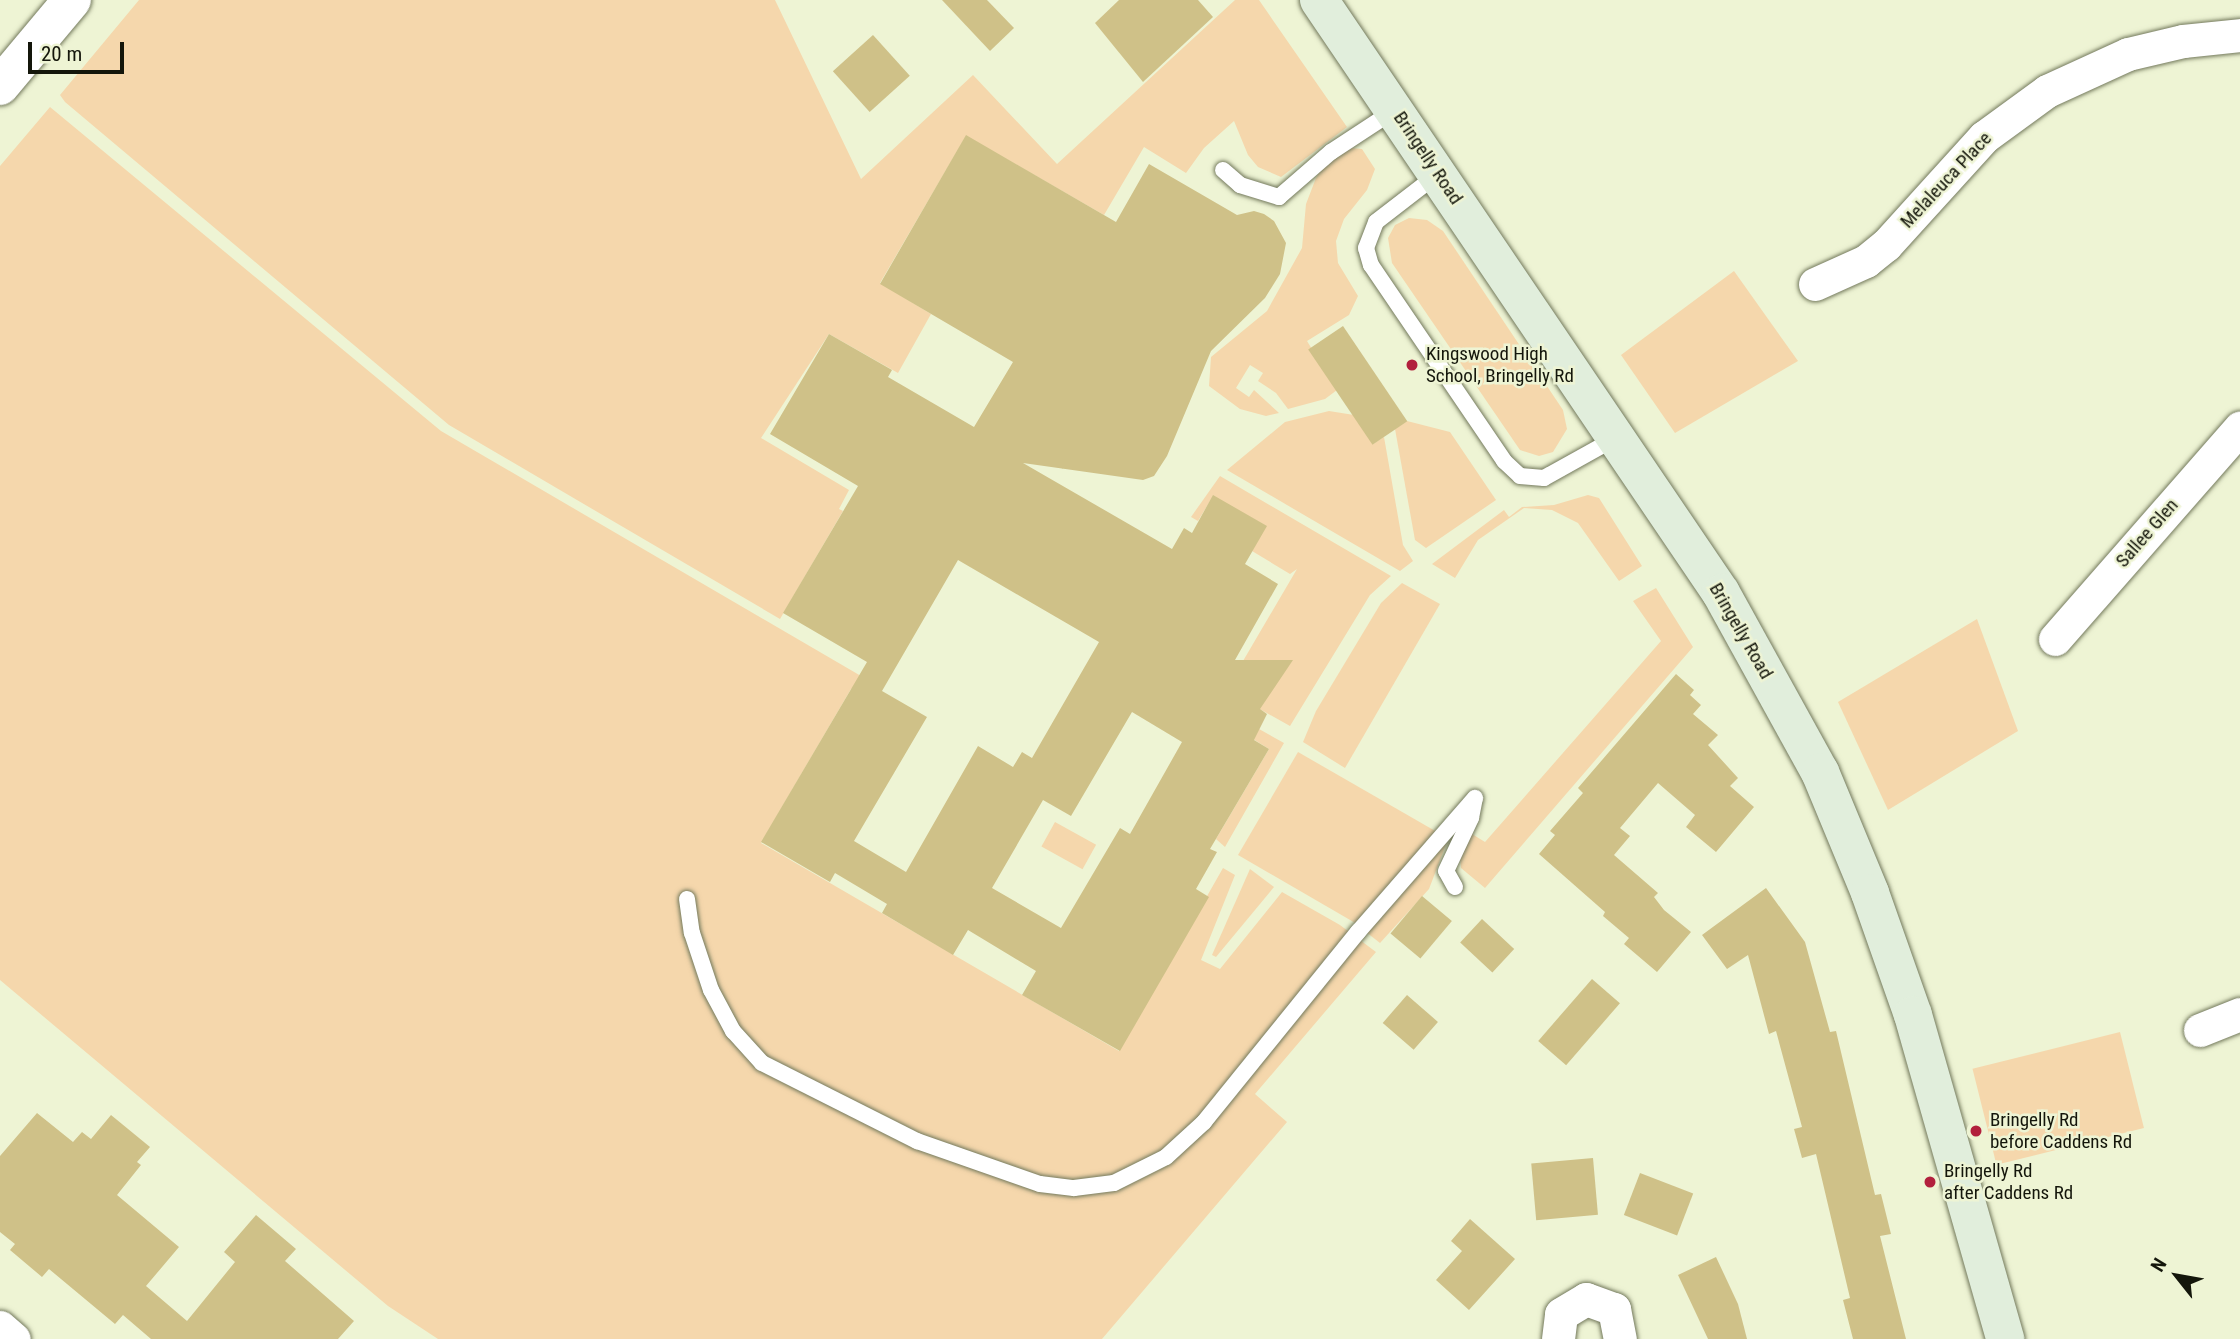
<!DOCTYPE html>
<style>
body{margin:0}
#map{position:relative;width:2240px;height:1339px;overflow:hidden;background:#eef4d4;font-family:"Roboto Condensed",sans-serif}
div>[style]{position:absolute}
.green>*{inset:0;background:#f5d7ac;transform-origin:0 0}
.building>*{inset:0;background:#cfc188;transform-origin:0 0}
.roads{filter:drop-shadow(0 0 2px #73795c) drop-shadow(0 0 2px #73795c)}
.service>*{height:16px;margin:-8px;padding:0 8px;transform-origin:8px;border-radius:8px;background:#fff}
.minor>*{height:33px;margin:-16.5px;padding:0 16.5px;transform-origin:16.5px;border-radius:16.5px;background:#fff}
.tertiary>*{height:38px;margin:-19px;padding:0 19px;transform-origin:19px;border-radius:19px;background:#fff}
.secondary>*{height:38px;margin:-19px;padding:0 19px;transform-origin:19px;border-radius:19px;background:#e1eedc}
.dots>*{width:19px;height:19px;translate:-50% -50%;box-sizing:border-box;border:4px solid #eef4d4;border-radius:50%}
span{translate:-50% -50%;white-space:nowrap;text-align:center;line-height:1.15;-webkit-text-stroke:5px #eef4d4;paint-order:stroke}
.street-label{font-size:19px;color:#14160b}
.poi-label{font-size:19px;color:#14160b}
.left{translate:0 -50%;text-align:left}
.north{position:absolute;left:2142px;top:1241px;width:70px;height:70px;-webkit-text-stroke:5px #eef4d4;paint-order:stroke;rotate:301deg;font-size:19px;font-weight:700;line-height:28px;text-align:center;color:#14160b}
.north::after{content:'';display:block;margin:auto;width:24px;height:32px;background:#14160b;clip-path:polygon(50% 0,100% 100%,50% 72%,0 100%)}
.scale{position:absolute;left:28px;top:42px;width:96px;height:32px;box-sizing:border-box;border:4px solid #14160b;border-top:0;padding-left:9px;font-size:21px;line-height:24px;white-space:nowrap;color:#14160b;-webkit-text-stroke:5px #eef4d4;paint-order:stroke}
</style>
<div id="map">
<div class="green">
<i style="clip-path:polygon(139px 0,775px 0,861px 179px,973px 75px,1057px 164px,1235px 0,1259px 0,1347px 127px,1281px 177px,1258px 167px,1248px 155px,1234px 121px,1204px 148px,1186px 173px,1144px 147px,1104px 215px,966px 136px,880px 283px,931px 314px,898px 373px,829px 334px,761px 438px,849px 490px,839px 509px,843px 511px,780px 619px,449px 425px,65px 102px,60px 95px)"></i>
<i style="clip-path:polygon(50px 107px,441px 431px,873px 683px,851px 689px,761px 843px,1119px 1051px,1223px 868px,1235px 875px,1201px 960px,1220px 969px,1282px 892px,1340px 925px,1376px 952px,1255px 1094px,1287px 1122px,1102px 1339px,438px 1339px,388px 1306px,0 980px,0 166px)"></i>
<i style="clip-path:polygon(1351px 148px,1362px 149px,1375px 169px,1367px 190px,1344px 219px,1336px 241px,1338px 263px,1358px 296px,1349px 315px,1307px 341px,1337px 390px,1325px 399px,1288px 409px,1276px 393px,1258px 381px,1263px 373px,1250px 365px,1236px 388px,1249px 397px,1254px 390px,1279px 413px,1266px 416px,1240px 409px,1209px 386px,1211px 357px,1267px 311px,1302px 248px,1306px 204px,1316px 178px,1322px 168px)"></i>
<i style="clip-path:polygon(1409px 218px,1427px 220px,1443px 231px,1563px 410px,1567px 429px,1553px 452px,1539px 456px,1520px 450px,1392px 263px,1388px 238px,1395px 225px)"></i>
<i style="clip-path:polygon(1734px 271px,1798px 361px,1675px 433px,1621px 355px)"></i>
<i style="clip-path:polygon(1329px 411px,1354px 415px,1373px 444px,1384px 437px,1403px 545px,1413px 561px,1400px 571px,1227px 470px,1285px 422px)"></i>
<i style="clip-path:polygon(1407px 421px,1450px 432px,1496px 500px,1426px 548px,1415px 540px,1395px 429px)"></i>
<i style="clip-path:polygon(1220px 476px,1391px 576px,1370px 595px,1290px 726px,1226px 690px,1297px 569px,1290px 574px,1252px 551px,1266px 526px,1213px 496px,1198px 521px,1191px 517px)"></i>
<i style="clip-path:polygon(1588px 495px,1599px 498px,1642px 566px,1619px 581px,1578px 523px,1552px 510px,1524px 508px,1478px 540px,1455px 578px,1432px 564px,1504px 510px,1509px 517px,1522px 507px,1554px 505px)"></i>
<i style="clip-path:polygon(1402px 583px,1440px 604px,1345px 768px,1303px 742px,1316px 711px,1381px 603px)"></i>
<i style="clip-path:polygon(1656px 588px,1693px 647px,1485px 888px,1461px 868px,1460px 857px,1472px 834px,1485px 842px,1661px 641px,1633px 601px)"></i>
<i style="clip-path:polygon(1977px 619px,2018px 731px,1888px 810px,1838px 702px)"></i>
<i style="clip-path:polygon(1259px 729px,1284px 743px,1225px 847px,1216px 839px,1269px 749px,1253px 739px)"></i>
<i style="clip-path:polygon(1298px 752px,1437px 832px,1357px 924px,1238px 855px)"></i>
<i style="left:1055px;top:822px;width:47px;height:28px;rotate:29deg"></i>
<i style="clip-path:polygon(1448px 839px,1429px 889px,1380px 943px,1366px 932px)"></i>
<i style="clip-path:polygon(1250px 869px,1274px 887px,1216px 957px,1212px 955px)"></i>
<i style="left:2120px;top:1032px;width:99px;height:152px;rotate:76deg"></i>
</div>
<div class="building">
<i style="clip-path:polygon(942px 0,987px 0,1014px 28px,990px 51px)"></i>
<i style="clip-path:polygon(1119px 0,1198px 0,1213px 17px,1143px 82px,1095px 23px)"></i>
<i style="left:873px;top:35px;width:55px;height:54px;rotate:48deg"></i>
<i style="clip-path:polygon(evenodd,966px 135px,1116px 222px,1149px 164px,1237px 215px,1254px 211px,1264px 214px,1274px 221px,1286px 243px,1280px 274px,1265px 298px,1211px 351px,1167px 456px,1154px 476px,1143px 480px,1023px 463px,1172px 549px,1184px 528px,1192px 533px,1213px 495px,1267px 526px,1245px 564px,1278px 584px,1235px 660px,1293px 660px,1260px 709px,1267px 714px,1254px 740px,1269px 749px,1210px 849px,1217px 852px,1196px 889px,1209px 897px,1120px 1051px,1022px 995px,1036px 971px,968px 930px,953px 955px,882px 913px,887px 904px,835px 873px,830px 882px,761px 842px,867px 662px,783px 613px,858px 486px,770px 434px,829px 334px,892px 370px,888px 377px,974px 427px,1013px 362px,880px 284px,966px 135px,958px 560px,1099px 642px,1032px 758px,1022px 752px,1013px 767px,978px 746px,906px 872px,854px 841px,927px 717px,882px 691px,958px 560px,966px 135px,1132px 712px,1182px 742px,1130px 834px,1120px 828px,1061px 928px,992px 888px,1043px 800px,1071px 816px,1132px 712px)"></i>
<i style="left:1343px;top:326px;width:115px;height:42px;rotate:56deg"></i>
<i style="clip-path:polygon(1676px 674px,1694px 690px,1690px 695px,1701px 705px,1693px 714px,1718px 735px,1708px 745px,1738px 778px,1730px 786px,1754px 807px,1716px 852px,1686px 827px,1695px 815px,1658px 783px,1620px 828px,1630px 836px,1614px 855px,1658px 893px,1654px 897px,1664px 910px,1691px 932px,1657px 972px,1624px 944px,1629px 938px,1603px 916px,1605px 912px,1539px 854px,1555px 835px,1550px 831px,1583px 793px,1578px 788px)"></i>
<i style="clip-path:polygon(1766px 888px,1805px 942px,1830px 1032px,1836px 1031px,1875px 1195px,1881px 1194px,1891px 1234px,1880px 1236px,1906px 1339px,1853px 1339px,1843px 1300px,1850px 1298px,1816px 1154px,1802px 1158px,1794px 1129px,1802px 1127px,1776px 1031px,1769px 1034px,1748px 955px,1727px 969px,1702px 935px)"></i>
<i style="left:1422px;top:896px;width:39px;height:49px;rotate:40deg"></i>
<i style="left:1482px;top:919px;width:44px;height:32px;rotate:43deg"></i>
<i style="left:1592px;top:979px;width:37px;height:82px;rotate:41deg"></i>
<i style="left:1407px;top:995px;width:41px;height:37px;rotate:41deg"></i>
<i style="clip-path:polygon(37px 1113px,73px 1142px,82px 1132px,91px 1139px,111px 1115px,150px 1147px,137px 1162px,141px 1165px,117px 1195px,179px 1247px,146px 1286px,187px 1321px,235px 1262px,224px 1252px,256px 1215px,296px 1249px,285px 1261px,354px 1321px,338px 1339px,151px 1339px,123px 1315px,115px 1324px,49px 1269px,42px 1277px,10px 1250px,15px 1244px,0 1232px,0 1156px)"></i>
<i style="left:1593px;top:1158px;width:57px;height:62px;rotate:85deg"></i>
<i style="left:1640px;top:1173px;width:57px;height:45px;rotate:21deg"></i>
<i style="clip-path:polygon(1470px 1219px,1515px 1259px,1469px 1310px,1436px 1280px,1462px 1251px,1451px 1241px)"></i>
<i style="clip-path:polygon(1716px 1257px,1738px 1304px,1747px 1339px,1708px 1339px,1678px 1275px)"></i>
</div>
<div class="roads">
<div class="service">
<i style="left:1223px;top:170px;width:23px;rotate:41deg"></i>
<i style="left:1240px;top:185px;width:41px;rotate:17.1deg"></i>
<i style="left:1279px;top:197px;width:69px;rotate:-40.9deg"></i>
<i style="left:1331px;top:152px;width:77px;rotate:-33.3deg"></i>
<i style="left:1438px;top:174px;width:78px;rotate:142.3deg"></i>
<i style="left:1376px;top:222px;width:28px;rotate:111deg"></i>
<i style="left:1366px;top:248px;width:18px;rotate:74deg"></i>
<i style="left:1371px;top:265px;width:237px;rotate:55.8deg"></i>
<i style="left:1504px;top:461px;width:22px;rotate:43deg"></i>
<i style="left:1520px;top:476px;width:24px;rotate:5deg"></i>
<i style="left:1544px;top:478px;width:82px;rotate:-29.1deg"></i>
<i style="left:1455px;top:887px;width:18px;rotate:-119deg"></i>
<i style="left:1446px;top:871px;width:59px;rotate:-64.7deg"></i>
<i style="left:1471px;top:818px;width:20px;rotate:-79deg"></i>
<i style="left:687px;top:899px;width:34px;rotate:82deg"></i>
<i style="left:692px;top:933px;width:60px;rotate:71.6deg"></i>
<i style="left:711px;top:990px;width:47px;rotate:61.8deg"></i>
<i style="left:733px;top:1031px;width:43px;rotate:47.8deg"></i>
<i style="left:762px;top:1063px;width:174px;rotate:26.7deg"></i>
<i style="left:917px;top:1141px;width:130px;rotate:19.3deg"></i>
<i style="left:1040px;top:1184px;width:34px;rotate:7deg"></i>
<i style="left:1074px;top:1188px;width:40px;rotate:-7.1deg"></i>
<i style="left:1114px;top:1183px;width:58px;rotate:-26.6deg"></i>
<i style="left:1166px;top:1157px;width:52px;rotate:-42.6deg"></i>
<i style="left:1204px;top:1122px;width:245px;rotate:-51deg"></i>
<i style="left:1358px;top:932px;width:178px;rotate:-48.9deg"></i>
</div>
<div class="minor">
<i style="left:1815px;top:284px;width:56px;rotate:-24.3deg"></i>
<i style="left:1866px;top:261px;width:26px;rotate:-39deg"></i>
<i style="left:1886px;top:245px;width:146px;rotate:-47.8deg"></i>
<i style="left:1984px;top:137px;width:78px;rotate:-36.1deg"></i>
<i style="left:2047px;top:91px;width:89px;rotate:-24.6deg"></i>
<i style="left:2128px;top:54px;width:57px;rotate:-13.3deg"></i>
<i style="left:2183px;top:41px;width:57px;rotate:-6deg"></i>
<i style="left:2055px;top:639px;width:281px;rotate:-48.8deg"></i>
<i style="left:2200px;top:1030px;width:43px;rotate:-21.8deg"></i>
<i style="left:0;top:1327px;width:18px;rotate:41deg"></i>
<i style="left:1558px;top:1339px;width:25px;rotate:-83deg"></i>
<i style="left:1561px;top:1314px;width:29px;rotate:-31deg"></i>
<i style="left:1586px;top:1299px;width:30px;rotate:20deg"></i>
<i style="left:1614px;top:1309px;width:31px;rotate:79deg"></i>
</div>
<div class="tertiary">
<i style="left:0;top:86px;width:112px;rotate:-50.1deg"></i>
</div>
<div class="secondary">
<i style="left:1319px;top:0;width:716px;rotate:55.87deg"></i>
<i style="left:1721px;top:593px;width:205px;rotate:61.1deg"></i>
<i style="left:1820px;top:772px;width:131px;rotate:67.5deg"></i>
<i style="left:1870px;top:893px;width:129px;rotate:70.6deg"></i>
<i style="left:1913px;top:1015px;width:337px;rotate:74.1deg"></i>
</div>
</div>
<div class="dots">
<i style="left:1412px;top:365px;background:#b2203d"></i>
<i style="left:1976px;top:1131px;background:#b2203d"></i>
<i style="left:1930px;top:1182px;background:#b2203d"></i>
</div>
<div class="street-label">
<span style="left:1428px;top:158px;rotate:56deg">Bringelly Road</span>
<span style="left:1946px;top:180px;rotate:-47deg">Melaleuca Place</span>
<span style="left:2147px;top:533px;rotate:-49deg">Sallee Glen</span>
<span style="left:1741px;top:631px;rotate:60deg">Bringelly Road</span>
</div>
<div class="poi-label">
<span class="left" style="left:1426px;top:365px">Kingswood High<br>School, Bringelly Rd</span>
<span class="left" style="left:1990px;top:1131px">Bringelly Rd<br>before Caddens Rd</span>
<span class="left" style="left:1944px;top:1182px">Bringelly Rd<br>after Caddens Rd</span>
</div>
<div class="north">N</div>
<div class="scale">20 m</div>
</div>
